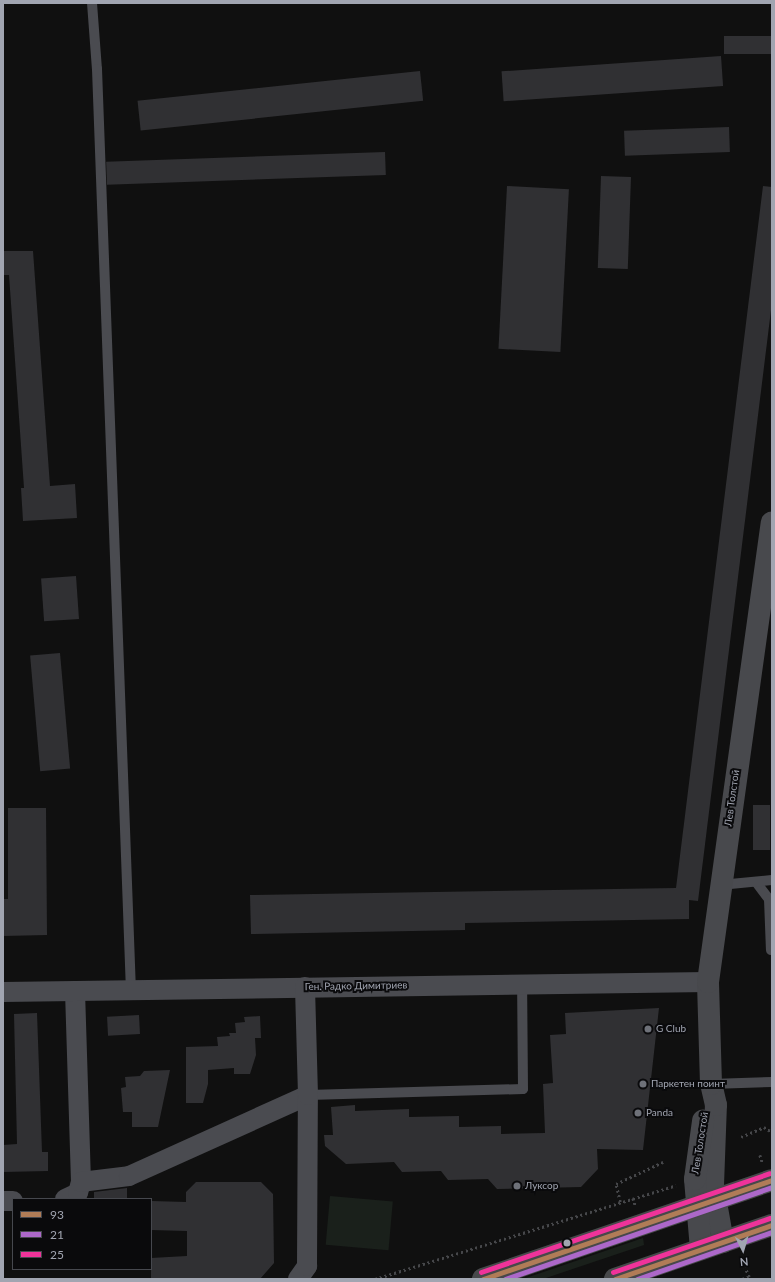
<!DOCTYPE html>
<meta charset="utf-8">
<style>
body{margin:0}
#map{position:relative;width:775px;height:1282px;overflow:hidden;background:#101010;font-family:Lato,sans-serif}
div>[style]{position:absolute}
.green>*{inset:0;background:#1a201b;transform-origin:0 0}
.building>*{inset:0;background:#303033;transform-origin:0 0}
.path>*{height:2.5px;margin-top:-1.25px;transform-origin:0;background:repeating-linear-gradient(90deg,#46474a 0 2px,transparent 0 5px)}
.lane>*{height:10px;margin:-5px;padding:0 5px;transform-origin:5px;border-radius:5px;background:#4a4b50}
.street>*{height:20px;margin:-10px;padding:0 10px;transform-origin:10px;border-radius:10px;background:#4a4b50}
.secondary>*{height:22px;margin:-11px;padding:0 11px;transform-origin:11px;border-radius:11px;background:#48494d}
.primary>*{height:22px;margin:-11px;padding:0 11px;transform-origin:11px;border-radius:11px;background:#47484a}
.bus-1>*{height:5px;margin:-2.5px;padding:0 2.5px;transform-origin:2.5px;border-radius:2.5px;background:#b07c57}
.bus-2>*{height:5px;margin:-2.5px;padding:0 2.5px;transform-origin:2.5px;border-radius:2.5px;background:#ac68c9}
.bus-3>*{height:5px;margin:-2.5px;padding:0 2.5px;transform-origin:2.5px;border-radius:2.5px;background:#ef339a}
.dots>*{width:11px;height:11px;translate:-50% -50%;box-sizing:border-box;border:2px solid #0a0a0c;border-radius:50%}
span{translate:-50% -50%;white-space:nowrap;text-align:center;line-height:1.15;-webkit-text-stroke:4px #0a0a0c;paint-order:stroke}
.street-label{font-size:10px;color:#a1a5b1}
.poi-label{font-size:10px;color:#a1a5b1}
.left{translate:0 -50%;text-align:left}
.frame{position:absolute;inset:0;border:4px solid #a1a5b1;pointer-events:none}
.legend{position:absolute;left:12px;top:1198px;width:140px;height:72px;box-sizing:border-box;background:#0a0a0c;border:1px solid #46484e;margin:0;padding:5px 7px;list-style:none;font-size:12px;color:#a1a5b1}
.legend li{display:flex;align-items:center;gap:8px;height:20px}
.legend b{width:20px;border:1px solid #46484e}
.north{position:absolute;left:723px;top:1230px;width:40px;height:40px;-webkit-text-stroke:3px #0a0a0c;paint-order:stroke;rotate:175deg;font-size:11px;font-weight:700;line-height:16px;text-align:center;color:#a1a5b1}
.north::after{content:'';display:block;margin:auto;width:14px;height:18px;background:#a1a5b1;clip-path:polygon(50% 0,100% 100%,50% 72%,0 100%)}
</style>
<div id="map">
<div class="green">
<i style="left:330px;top:1196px;width:63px;height:49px;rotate:5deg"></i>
<i style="clip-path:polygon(643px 1238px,644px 1245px,543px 1279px,523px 1279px)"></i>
</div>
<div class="building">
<i style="left:772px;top:36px;width:18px;height:48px;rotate:90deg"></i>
<i style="left:721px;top:56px;width:30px;height:220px;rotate:86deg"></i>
<i style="left:420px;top:71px;width:30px;height:284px;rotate:84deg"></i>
<i style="left:729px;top:127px;width:25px;height:105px;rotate:88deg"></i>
<i style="left:385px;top:152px;width:23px;height:279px;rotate:88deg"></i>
<i style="left:601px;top:176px;width:30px;height:92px;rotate:2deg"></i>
<i style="left:507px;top:186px;width:62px;height:163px;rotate:3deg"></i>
<i style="clip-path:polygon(763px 186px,772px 187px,772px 302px,698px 901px,689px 900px,689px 919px,465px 923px,465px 930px,251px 934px,250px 895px,676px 888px)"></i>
<i style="clip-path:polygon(3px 251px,33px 251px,50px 486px,75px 484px,77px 518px,23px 521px,21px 488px,24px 488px,9px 275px,3px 275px)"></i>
<i style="left:76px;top:576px;width:43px;height:35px;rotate:86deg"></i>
<i style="left:60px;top:653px;width:116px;height:30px;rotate:85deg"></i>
<i style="left:753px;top:805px;width:17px;height:45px"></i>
<i style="clip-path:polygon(8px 808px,46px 808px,47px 935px,3px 936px,3px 899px,8px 899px)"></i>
<i style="clip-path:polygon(659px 1008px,643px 1150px,597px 1149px,598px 1169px,581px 1187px,497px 1189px,488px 1179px,448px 1180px,441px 1171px,402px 1172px,394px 1162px,346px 1164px,325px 1146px,324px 1135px,333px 1135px,331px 1107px,355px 1105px,355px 1111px,409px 1109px,409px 1117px,459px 1116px,459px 1127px,501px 1126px,501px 1134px,545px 1133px,543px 1084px,553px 1083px,550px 1035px,566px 1034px,565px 1013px)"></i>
<i style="clip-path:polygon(37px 1013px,42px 1152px,48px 1152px,48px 1171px,3px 1172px,3px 1145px,17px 1144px,14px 1014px)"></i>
<i style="left:139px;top:1015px;width:19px;height:32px;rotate:87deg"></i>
<i style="clip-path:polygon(260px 1016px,261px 1038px,255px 1038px,256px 1055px,250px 1074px,234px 1074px,234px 1068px,208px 1070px,208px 1084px,203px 1103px,186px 1103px,186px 1047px,218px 1046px,217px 1037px,230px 1036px,229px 1033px,236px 1033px,235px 1023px,245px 1022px,244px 1017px)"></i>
<i style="clip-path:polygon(170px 1070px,158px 1127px,132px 1127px,132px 1112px,123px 1112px,121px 1088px,126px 1087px,125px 1077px,140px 1076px,144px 1071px)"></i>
<i style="clip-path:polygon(196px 1182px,261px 1182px,273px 1194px,274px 1263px,260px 1279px,151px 1279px,151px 1258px,187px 1256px,187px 1231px,151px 1230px,151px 1201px,186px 1202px,186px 1192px)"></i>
<i style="clip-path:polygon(127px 1188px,127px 1199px,94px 1199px,94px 1192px)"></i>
</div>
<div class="path">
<i style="left:741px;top:1137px;width:25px;rotate:-23deg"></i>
<i style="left:764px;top:1127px;width:9px;rotate:32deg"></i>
<i style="left:760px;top:1155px;width:9px;rotate:72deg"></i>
<i style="left:633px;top:1198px;width:9px;rotate:72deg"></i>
<i style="left:620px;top:1202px;width:18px;rotate:-103deg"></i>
<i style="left:616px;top:1184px;width:52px;rotate:-25.1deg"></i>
<i style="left:375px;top:1279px;width:315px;rotate:-17.3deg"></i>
<i style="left:742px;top:1279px;width:7px;rotate:-16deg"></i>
<i style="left:749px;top:1277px;width:10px;rotate:-114deg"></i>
</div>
<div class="lane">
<i style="left:92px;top:3px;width:66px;rotate:85.7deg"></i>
<i style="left:97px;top:69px;width:922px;rotate:87.89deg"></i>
<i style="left:756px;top:882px;width:21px;rotate:53deg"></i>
<i style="left:769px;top:899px;width:51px;rotate:87.8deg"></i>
<i style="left:720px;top:885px;width:52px;rotate:-5.5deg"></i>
<i style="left:711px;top:1084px;width:61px;rotate:-1.9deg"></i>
<i style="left:308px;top:1095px;width:215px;rotate:-1.6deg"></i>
<i style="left:523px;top:1089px;width:105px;rotate:-90.5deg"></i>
</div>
<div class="street">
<i style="left:75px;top:991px;width:191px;rotate:88.2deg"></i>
<i style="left:3px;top:992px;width:705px;rotate:-0.81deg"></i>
<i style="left:65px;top:1199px;width:14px;rotate:-25deg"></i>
<i style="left:78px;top:1193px;width:11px;rotate:-75deg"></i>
<i style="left:81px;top:1182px;width:48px;rotate:-7.1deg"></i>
<i style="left:129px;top:1176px;width:196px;rotate:-24.3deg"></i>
<i style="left:3px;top:1201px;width:10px"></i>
<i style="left:298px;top:1279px;width:16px;rotate:-55deg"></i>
<i style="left:307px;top:1266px;width:171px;rotate:-89.7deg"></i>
<i style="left:308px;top:1095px;width:108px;rotate:-91.6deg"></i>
</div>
<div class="secondary">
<i style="left:723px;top:1242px;width:58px;rotate:-100deg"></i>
<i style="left:713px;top:1185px;width:80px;rotate:-87.9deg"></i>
<i style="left:716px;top:1105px;width:22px;rotate:-103deg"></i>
<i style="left:711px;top:1084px;width:102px;rotate:-91.7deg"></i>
<i style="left:708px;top:982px;width:464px;rotate:-82.1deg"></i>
<i style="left:701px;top:1249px;width:70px;rotate:-94.9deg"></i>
<i style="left:695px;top:1179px;width:59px;rotate:-82.1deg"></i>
</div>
<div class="primary">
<i style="left:483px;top:1279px;width:305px;rotate:-18.9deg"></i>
<i style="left:615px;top:1279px;width:166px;rotate:-19deg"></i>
</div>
<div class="bus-1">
<i style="left:483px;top:1279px;width:305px;rotate:-18.9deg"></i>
<i style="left:615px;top:1279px;width:166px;rotate:-19deg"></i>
</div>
<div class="bus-2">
<i style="left:505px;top:1279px;width:282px;rotate:-19deg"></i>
<i style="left:637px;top:1279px;width:143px;rotate:-19.2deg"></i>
</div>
<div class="bus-3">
<i style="left:481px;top:1272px;width:305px;rotate:-18.9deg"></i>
<i style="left:613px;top:1272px;width:166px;rotate:-19deg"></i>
</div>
<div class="dots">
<i style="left:648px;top:1029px;background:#6e7179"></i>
<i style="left:643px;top:1084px;background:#6e7179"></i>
<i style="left:638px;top:1113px;background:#6e7179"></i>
<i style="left:517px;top:1186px;background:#6e7179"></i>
<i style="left:567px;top:1243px;background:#a1a5b1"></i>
</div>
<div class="street-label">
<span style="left:732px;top:798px;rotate:-82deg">Лев Толстой</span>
<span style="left:356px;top:986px;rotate:-1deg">Ген. Радко Димитриев</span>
<span style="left:700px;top:1143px;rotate:-81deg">Лев Толостой</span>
</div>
<div class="poi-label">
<span class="left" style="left:656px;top:1029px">G Club</span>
<span class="left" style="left:651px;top:1084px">Паркетен поинт</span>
<span class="left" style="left:646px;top:1113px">Panda</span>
<span class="left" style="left:525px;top:1186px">Луксор</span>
</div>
<div class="frame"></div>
<ul class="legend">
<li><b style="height:5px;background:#b07c57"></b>93</li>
<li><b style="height:5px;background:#ac68c9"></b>21</li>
<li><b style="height:5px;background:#ef339a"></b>25</li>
</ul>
<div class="north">N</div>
</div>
